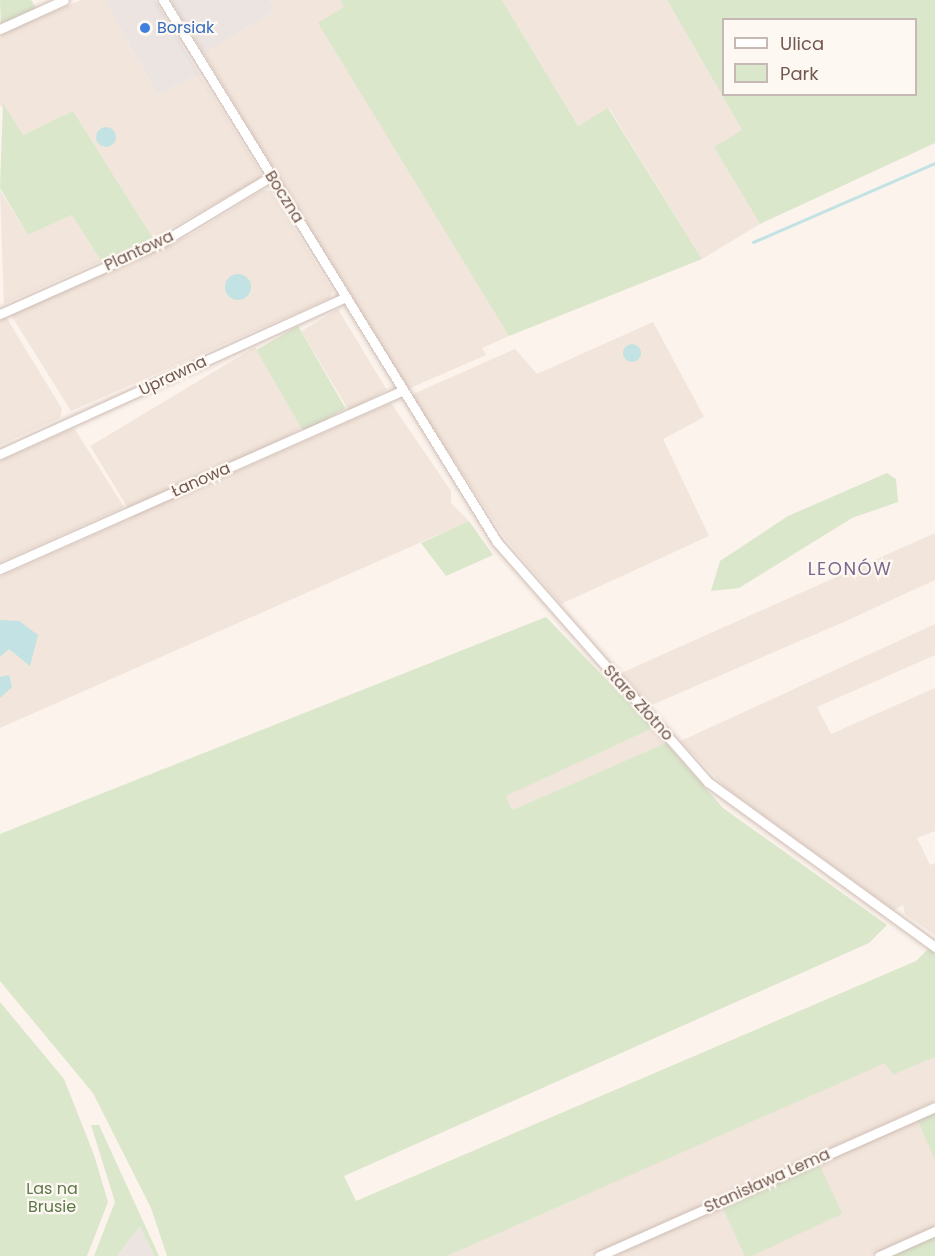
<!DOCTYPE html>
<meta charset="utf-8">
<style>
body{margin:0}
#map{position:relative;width:935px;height:1256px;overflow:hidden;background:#fbf3ec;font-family:Poppins,sans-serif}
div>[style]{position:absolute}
.residential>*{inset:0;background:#f2e5db;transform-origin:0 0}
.industrial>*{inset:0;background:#ebe4e1}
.green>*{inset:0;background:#dae7cb;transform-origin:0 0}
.water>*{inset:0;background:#c2e2e3}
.round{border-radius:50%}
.stream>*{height:3px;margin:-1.5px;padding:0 1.5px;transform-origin:1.5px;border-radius:1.5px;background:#c2e2e3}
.roads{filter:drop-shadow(0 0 2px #cebdb5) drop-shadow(0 0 2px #cebdb5)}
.minor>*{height:9px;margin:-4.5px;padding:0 4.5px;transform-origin:4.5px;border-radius:4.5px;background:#fff}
.dots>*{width:16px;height:16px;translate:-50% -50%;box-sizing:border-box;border:3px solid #fdf8f2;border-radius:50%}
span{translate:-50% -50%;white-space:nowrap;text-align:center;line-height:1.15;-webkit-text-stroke:4.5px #fdf8f2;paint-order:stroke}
.shop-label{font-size:16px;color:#366cbe}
.left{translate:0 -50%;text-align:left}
.street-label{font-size:16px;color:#745951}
.park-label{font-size:16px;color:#5e784b}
.neighbourhood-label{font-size:18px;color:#7e698e;letter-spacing:1.5px}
.legend{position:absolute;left:722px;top:18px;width:195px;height:78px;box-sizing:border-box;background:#fdf8f2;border:2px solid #c6b8b2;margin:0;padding:8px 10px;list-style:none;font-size:18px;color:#745951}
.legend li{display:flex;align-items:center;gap:12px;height:30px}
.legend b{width:30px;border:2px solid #c6b8b2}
</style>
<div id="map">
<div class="residential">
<i style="clip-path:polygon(81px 0,105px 0,157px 95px,199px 74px,261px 173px,259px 179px,153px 238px,73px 111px,23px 135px,0 105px,0 35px)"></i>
<i style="clip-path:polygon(269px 0,340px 0,345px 7px,319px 23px,509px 336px,482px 348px,486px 355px,408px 389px,204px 54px,275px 10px)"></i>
<i style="clip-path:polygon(502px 0,667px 0,742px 130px,714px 147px,760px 224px,702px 259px,609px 108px,578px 126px)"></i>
<i style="clip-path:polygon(0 190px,28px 235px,72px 215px,101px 261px,4px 304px)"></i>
<i style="clip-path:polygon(263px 190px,271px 191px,333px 291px,330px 298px,71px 411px,11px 315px,192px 234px)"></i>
<i style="left:338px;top:309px;width:94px;height:43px;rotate:59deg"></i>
<i style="clip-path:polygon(6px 317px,62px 409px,60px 418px,0 445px,0 320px)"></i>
<i style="clip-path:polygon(653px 322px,704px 417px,663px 439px,709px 536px,561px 604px,505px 538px,411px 395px,515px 349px,537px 374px)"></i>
<i style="left:255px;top:347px;width:93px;height:192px;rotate:59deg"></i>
<i style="clip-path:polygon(391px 403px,451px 491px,451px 503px,469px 521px,0 728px,0 577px)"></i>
<i style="clip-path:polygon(74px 428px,124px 507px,0 562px,0 461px)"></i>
<i style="clip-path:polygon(935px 533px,935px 580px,846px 621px,647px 707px,619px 674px)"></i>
<i style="clip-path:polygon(935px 624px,935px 655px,817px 707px,831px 734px,935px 688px,935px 831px,917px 838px,930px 865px,935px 863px,935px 935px,905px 914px,903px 905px,894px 910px,726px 788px,681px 741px)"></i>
<i style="clip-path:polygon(653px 728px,666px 743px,512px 810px,505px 796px)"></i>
<i style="clip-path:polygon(935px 1057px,935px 1101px,590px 1256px,447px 1256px,885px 1062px,893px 1075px)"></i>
<i style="clip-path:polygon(935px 1111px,935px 1227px,919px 1235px,870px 1256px,614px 1256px)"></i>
</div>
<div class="industrial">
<i style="clip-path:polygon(105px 0,155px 0,199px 74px,157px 95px)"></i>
<i style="clip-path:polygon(171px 0,269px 0,275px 10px,204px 54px)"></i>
<i style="clip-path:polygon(140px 1226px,154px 1256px,117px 1256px)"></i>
</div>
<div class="green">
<i style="clip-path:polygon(0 0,31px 0,36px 8px,1px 24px)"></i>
<i style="clip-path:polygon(340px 0,502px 0,578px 126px,608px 108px,702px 259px,509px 336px,318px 23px,344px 7px)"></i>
<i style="clip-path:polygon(evenodd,667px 0,935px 0,935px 143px,760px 224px,714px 147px,742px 130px,667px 0,724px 20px,916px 20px,916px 94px,724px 94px,724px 20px)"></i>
<i style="clip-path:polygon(3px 103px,23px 135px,73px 111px,153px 238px,101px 261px,72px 215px,28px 235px,0 188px)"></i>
<i style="left:298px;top:326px;width:95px;height:48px;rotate:60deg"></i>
<i style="clip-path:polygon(887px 473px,896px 479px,898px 502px,852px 518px,739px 588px,711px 591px,720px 561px,788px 516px)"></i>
<i style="clip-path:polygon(469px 521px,493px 555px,446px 576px,421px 543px)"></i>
<i style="clip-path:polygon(546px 617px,653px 728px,506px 796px,512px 810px,666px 743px,723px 808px,887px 925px,869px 943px,344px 1176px,356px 1201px,916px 961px,929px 948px,935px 952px,935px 1057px,893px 1075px,885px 1063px,447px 1256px,167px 1256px,151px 1208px,93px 1093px,0 981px,0 834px)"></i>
<i style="clip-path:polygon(0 1002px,64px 1079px,94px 1155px,108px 1202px,87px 1256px,0 1256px)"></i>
<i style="clip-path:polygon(935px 1112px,935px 1160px,917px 1119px)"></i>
<i style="clip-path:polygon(91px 1125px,99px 1125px,159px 1256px,154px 1256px,140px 1226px,117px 1256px,94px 1256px,115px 1202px)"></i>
<i style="left:819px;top:1164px;width:55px;height:106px;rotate:65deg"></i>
<i style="clip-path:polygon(935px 1236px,935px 1256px,891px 1256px)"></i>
</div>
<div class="water">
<i class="round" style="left:96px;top:127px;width:20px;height:20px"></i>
<i class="round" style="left:225px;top:274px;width:26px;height:26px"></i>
<i class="round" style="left:623px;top:344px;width:18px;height:18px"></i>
<i style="clip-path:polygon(0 620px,19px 621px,38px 635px,30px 666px,9px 649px,0 657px)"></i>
<i style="clip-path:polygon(9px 675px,12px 687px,0 698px,0 677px)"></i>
</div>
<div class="stream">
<i style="left:753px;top:242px;width:198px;rotate:-23.5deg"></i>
</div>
<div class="roads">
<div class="minor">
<i style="left:163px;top:0;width:637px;rotate:58.36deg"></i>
<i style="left:497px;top:542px;width:320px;rotate:48.7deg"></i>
<i style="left:708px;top:782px;width:281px;rotate:36deg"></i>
<i style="left:0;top:29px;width:70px;rotate:-24.4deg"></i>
<i style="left:0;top:314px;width:177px;rotate:-24deg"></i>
<i style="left:162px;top:242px;width:128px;rotate:-31deg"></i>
<i style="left:0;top:454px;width:380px;rotate:-24.4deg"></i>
<i style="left:0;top:569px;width:440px;rotate:-23.9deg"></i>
<i style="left:599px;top:1256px;width:368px;rotate:-23.9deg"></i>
<i style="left:879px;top:1256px;width:61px;rotate:-24.1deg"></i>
</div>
</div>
<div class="dots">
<i style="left:145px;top:28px;background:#3f7fe0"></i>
</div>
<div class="shop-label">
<span class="left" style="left:157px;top:28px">Borsiak</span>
</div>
<div class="street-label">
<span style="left:284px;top:197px;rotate:58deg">Boczna</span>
<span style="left:139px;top:251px;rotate:-25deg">Plantowa</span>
<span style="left:173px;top:376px;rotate:-25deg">Uprawna</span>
<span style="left:201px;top:480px;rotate:-24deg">Łanowa</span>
<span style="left:638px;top:703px;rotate:48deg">Stare Złotno</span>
<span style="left:767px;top:1181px;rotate:-24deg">Stanisława Lema</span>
</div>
<div class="park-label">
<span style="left:52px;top:1198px">Las na<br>Brusie</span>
</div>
<div class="neighbourhood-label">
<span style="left:850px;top:569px">LEONÓW</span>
</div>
<ul class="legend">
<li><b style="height:8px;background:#fff"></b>Ulica</li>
<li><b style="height:16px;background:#dae7cb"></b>Park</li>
</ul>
</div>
